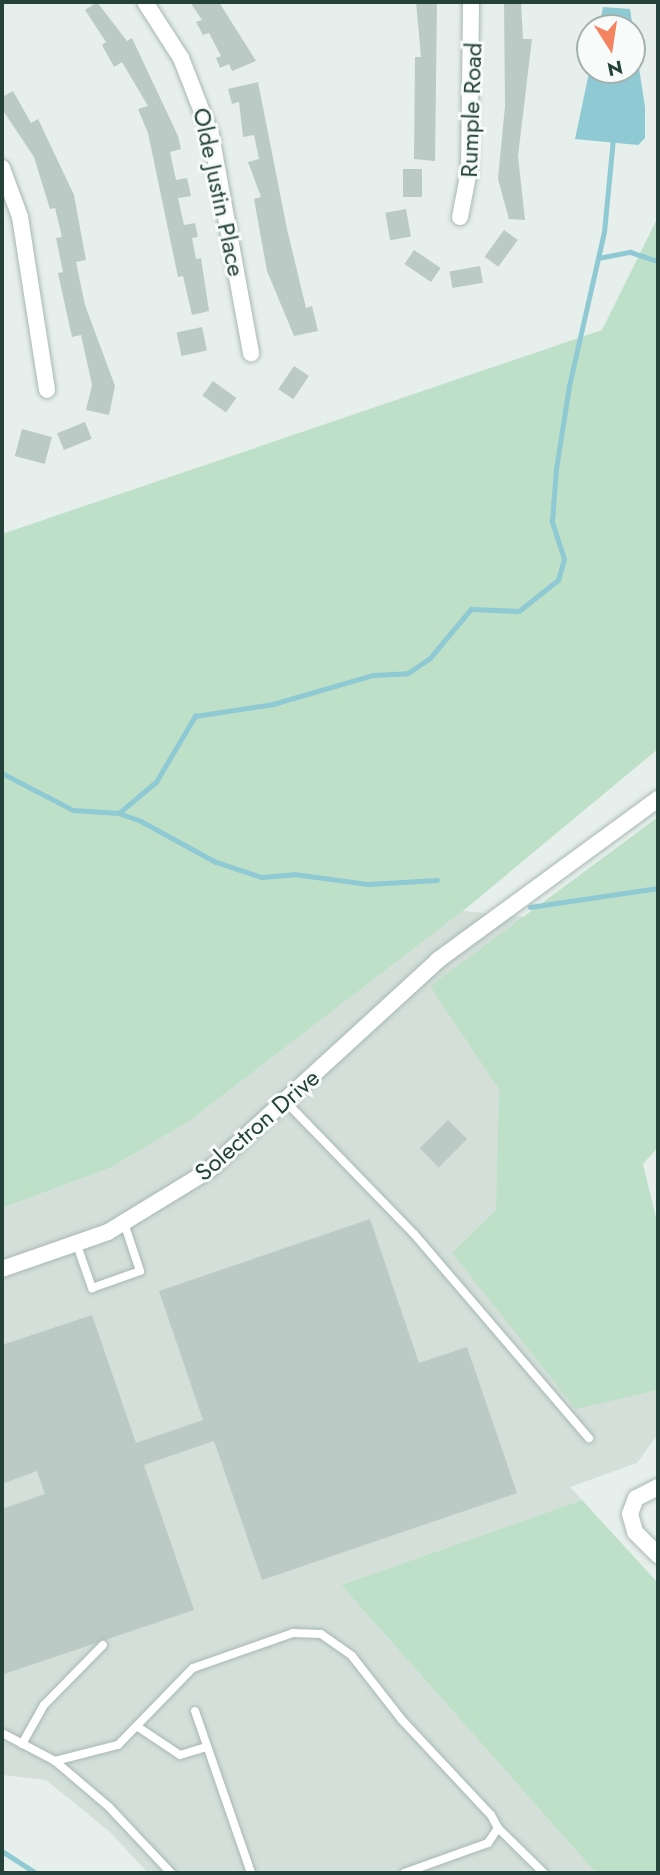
<!DOCTYPE html>
<style>
body{margin:0}
#map{position:relative;width:660px;height:1875px;overflow:hidden;background:#e6efeb;font-family:Jost,sans-serif}
div>[style]{position:absolute}
.built>*{inset:0;background:#d4dfda}
.green>*{inset:0;background:#bfe0c8}
.water>*{inset:0;background:#8ec9d4}
.stream>*{height:4.5px;margin:-2.25px;padding:0 2.25px;transform-origin:2.25px;border-radius:2.25px;background:#8ec9d4}
.building>*{inset:0;background:#bbcac4;transform-origin:0 0}
.roads{filter:drop-shadow(0 0 2px #a8b8b2) drop-shadow(0 0 2px #a8b8b2)}
.service>*{height:8px;margin:-4px;padding:0 4px;transform-origin:4px;border-radius:4px;background:#fff}
.minor>*{height:16px;margin:-8px;padding:0 8px;transform-origin:8px;border-radius:8px;background:#fff}
span{translate:-50% -50%;white-space:nowrap;text-align:center;line-height:1.15;-webkit-text-stroke:6px #f7fbf9;paint-order:stroke}
.street-label{font-size:24px;color:#24423a}
.frame{position:absolute;inset:0;border:4px solid #24423a;pointer-events:none}
.north{position:absolute;left:576px;top:14px;width:70px;height:70px;box-sizing:border-box;background:#f7fbf9;border:2px solid #a3b1ad;border-radius:50%;rotate:168deg;font-size:19px;font-weight:700;line-height:28px;text-align:center;color:#24423a}
.north::after{content:'';display:block;margin:auto;width:24px;height:32px;background:#f4845f;clip-path:polygon(50% 0,100% 100%,50% 72%,0 100%)}
</style>
<div id="map">
<div class="built">
<i style="clip-path:polygon(463px 911px,582px 922px,658px 1301px,658px 1434px,637px 1463px,570px 1487px,582px 1500px,341px 1585px,596px 1873px,148px 1873px,110px 1832px,46px 1780px,2px 1775px,2px 1208px,110px 1168px,188px 1122px)"></i>
</div>
<div class="green">
<i style="clip-path:polygon(658px 217px,658px 749px,463px 911px,188px 1122px,110px 1168px,2px 1208px,2px 534px,602px 330px)"></i>
<i style="clip-path:polygon(658px 817px,658px 1147px,643px 1164px,658px 1226px,658px 1390px,576px 1409px,452px 1253px,496px 1210px,499px 1089px,430px 986px)"></i>
<i style="clip-path:polygon(582px 1500px,658px 1583px,658px 1873px,596px 1873px,341px 1585px)"></i>
</div>
<div class="water">
<i style="clip-path:polygon(603px 7px,630px 9px,645px 107px,645px 138px,638px 145px,575px 139px,590px 68px,632px 70px,632px 28px,599px 28px)"></i>
</div>
<div class="stream">
<i style="left:598px;top:258px;width:33px;rotate:-11deg"></i>
<i style="left:630px;top:252px;width:29px;rotate:18deg"></i>
<i style="left:2px;top:773px;width:80px;rotate:27.5deg"></i>
<i style="left:73px;top:810px;width:46px;rotate:3.7deg"></i>
<i style="left:119px;top:813px;width:23px;rotate:20deg"></i>
<i style="left:141px;top:821px;width:85px;rotate:28.7deg"></i>
<i style="left:216px;top:862px;width:48px;rotate:18.1deg"></i>
<i style="left:262px;top:877px;width:32px;rotate:-5deg"></i>
<i style="left:294px;top:874px;width:75px;rotate:7.7deg"></i>
<i style="left:368px;top:884px;width:69px;rotate:-3.3deg"></i>
<i style="left:119px;top:813px;width:48px;rotate:-40deg"></i>
<i style="left:156px;top:782px;width:77px;rotate:-59.4deg"></i>
<i style="left:195px;top:716px;width:79px;rotate:-8.7deg"></i>
<i style="left:273px;top:704px;width:104px;rotate:-16.2deg"></i>
<i style="left:373px;top:675px;width:35px;rotate:-3deg"></i>
<i style="left:408px;top:673px;width:27px;rotate:-34deg"></i>
<i style="left:430px;top:658px;width:64px;rotate:-50.1deg"></i>
<i style="left:471px;top:609px;width:48px;rotate:2.4deg"></i>
<i style="left:519px;top:611px;width:50px;rotate:-38.5deg"></i>
<i style="left:558px;top:580px;width:22px;rotate:-74deg"></i>
<i style="left:564px;top:559px;width:40px;rotate:-108deg"></i>
<i style="left:552px;top:521px;width:52px;rotate:-85.6deg"></i>
<i style="left:556px;top:469px;width:84px;rotate:-81.1deg"></i>
<i style="left:569px;top:386px;width:158px;rotate:-77.2deg"></i>
<i style="left:604px;top:232px;width:93px;rotate:-84.5deg"></i>
<i style="left:530px;top:907px;width:129px;rotate:-8.4deg"></i>
<i style="left:2px;top:1851px;width:40px;rotate:32.9deg"></i>
</div>
<div class="building">
<i style="clip-path:polygon(97px 2px,127px 41px,132px 38px,178px 136px,181px 149px,170px 152px,176px 180px,187px 178px,191px 196px,178px 198px,184px 225px,195px 223px,198px 237px,192px 238px,196px 259px,201px 258px,209px 311px,192px 315px,183px 276px,178px 277px,148px 133px,138px 109px,148px 106px,122px 62px,114px 67px,102px 45px,106px 42px,85px 10px)"></i>
<i style="clip-path:polygon(190px 2px,219px 2px,256px 61px,232px 71px,229px 64px,220px 68px,216px 58px,221px 56px,209px 33px,203px 35px,196px 22px,202px 20px)"></i>
<i style="clip-path:polygon(416px 2px,437px 2px,435px 161px,414px 159px,415px 57px,421px 57px)"></i>
<i style="clip-path:polygon(521px 2px,523px 39px,532px 39px,518px 156px,525px 220px,509px 219px,498px 179px,505px 106px,504px 3px)"></i>
<i style="clip-path:polygon(258px 82px,287px 229px,306px 308px,312px 306px,318px 331px,294px 336px,267px 271px,254px 199px,261px 197px,248px 162px,259px 159px,254px 135px,243px 137px,239px 102px,232px 104px,228px 89px)"></i>
<i style="clip-path:polygon(13px 91px,31px 123px,38px 119px,74px 195px,86px 260px,76px 262px,85px 305px,115px 386px,109px 415px,86px 410px,92px 385px,81px 335px,72px 337px,58px 273px,63px 272px,56px 238px,62px 237px,55px 208px,50px 209px,34px 157px,2px 109px,2px 97px)"></i>
<i style="left:403px;top:169px;width:19px;height:28px"></i>
<i style="left:406px;top:209px;width:28px;height:21px;rotate:80deg"></i>
<i style="left:504px;top:230px;width:17px;height:33px;rotate:36deg"></i>
<i style="left:414px;top:250px;width:32px;height:17px;rotate:34deg"></i>
<i style="left:480px;top:266px;width:17px;height:31px;rotate:80deg"></i>
<i style="left:202px;top:327px;width:24px;height:26px;rotate:78deg"></i>
<i style="left:294px;top:366px;width:18px;height:28px;rotate:34deg"></i>
<i style="left:213px;top:381px;width:29px;height:18px;rotate:36deg"></i>
<i style="left:85px;top:422px;width:18px;height:30px;rotate:68deg"></i>
<i style="left:22px;top:429px;width:31px;height:28px;rotate:15deg"></i>
<i style="left:448px;top:1120px;width:27px;height:40px;rotate:45deg"></i>
<i style="clip-path:polygon(370px 1219px,419px 1363px,467px 1347px,517px 1493px,262px 1580px,214px 1441px,144px 1465px,194px 1610px,4px 1674px,2px 1509px,45px 1494px,37px 1471px,2px 1484px,2px 1345px,92px 1315px,136px 1443px,203px 1420px,159px 1291px)"></i>
</div>
<div class="roads">
<div class="service">
<i style="left:287px;top:1103px;width:182px;rotate:45.9deg"></i>
<i style="left:414px;top:1234px;width:269px;rotate:49.4deg"></i>
<i style="left:77px;top:1245px;width:46px;rotate:70.8deg"></i>
<i style="left:92px;top:1288px;width:51px;rotate:-19.5deg"></i>
<i style="left:140px;top:1271px;width:51px;rotate:-108.4deg"></i>
<i style="left:195px;top:1711px;width:171px;rotate:70.9deg"></i>
<i style="left:138px;top:1727px;width:50px;rotate:33.7deg"></i>
<i style="left:180px;top:1755px;width:28px;rotate:-17deg"></i>
<i style="left:2px;top:1733px;width:60px;rotate:27.8deg"></i>
<i style="left:55px;top:1761px;width:71px;rotate:40.4deg"></i>
<i style="left:109px;top:1807px;width:91px;rotate:46.8deg"></i>
<i style="left:22px;top:1744px;width:45px;rotate:-60.6deg"></i>
<i style="left:44px;top:1705px;width:84px;rotate:-45.5deg"></i>
<i style="left:55px;top:1761px;width:65px;rotate:-14.3deg"></i>
<i style="left:118px;top:1745px;width:107px;rotate:-45.8deg"></i>
<i style="left:193px;top:1668px;width:106px;rotate:-19.3deg"></i>
<i style="left:293px;top:1633px;width:28px;rotate:2deg"></i>
<i style="left:321px;top:1634px;width:38px;rotate:35deg"></i>
<i style="left:352px;top:1656px;width:81px;rotate:52deg"></i>
<i style="left:402px;top:1720px;width:130px;rotate:46.9deg"></i>
<i style="left:491px;top:1815px;width:15px;rotate:62deg"></i>
<i style="left:498px;top:1828px;width:18px;rotate:124deg"></i>
<i style="left:488px;top:1843px;width:89px;rotate:160.3deg"></i>
<i style="left:498px;top:1828px;width:64px;rotate:44.4deg"></i>
</div>
<div class="minor">
<i style="left:145px;top:2px;width:67px;rotate:57.3deg"></i>
<i style="left:181px;top:58px;width:83px;rotate:68.7deg"></i>
<i style="left:211px;top:135px;width:222px;rotate:79.6deg"></i>
<i style="left:2px;top:168px;width:52px;rotate:69.8deg"></i>
<i style="left:20px;top:217px;width:175px;rotate:81.1deg"></i>
<i style="left:460px;top:217px;width:47px;rotate:-78.9deg"></i>
<i style="left:469px;top:171px;width:169px;rotate:-89.3deg"></i>
<i style="left:2px;top:1269px;width:112px;rotate:-19.2deg"></i>
<i style="left:108px;top:1232px;width:117px;rotate:-31.4deg"></i>
<i style="left:208px;top:1171px;width:312px;rotate:-42.5deg"></i>
<i style="left:438px;top:960px;width:273px;rotate:-36.2deg"></i>
<i style="left:658px;top:1487px;width:25px;rotate:153deg"></i>
<i style="left:636px;top:1498px;width:17px;rotate:111deg"></i>
<i style="left:630px;top:1514px;width:19px;rotate:74deg"></i>
<i style="left:635px;top:1532px;width:33px;rotate:45deg"></i>
</div>
</div>
<div class="street-label">
<span style="left:471px;top:110px;rotate:-88deg">Rumple Road</span>
<span style="left:219px;top:192px;rotate:78deg">Olde Justin Place</span>
<span style="left:257px;top:1125px;rotate:-41deg">Solectron Drive</span>
</div>
<div class="frame"></div>
<div class="north">N</div>
</div>
